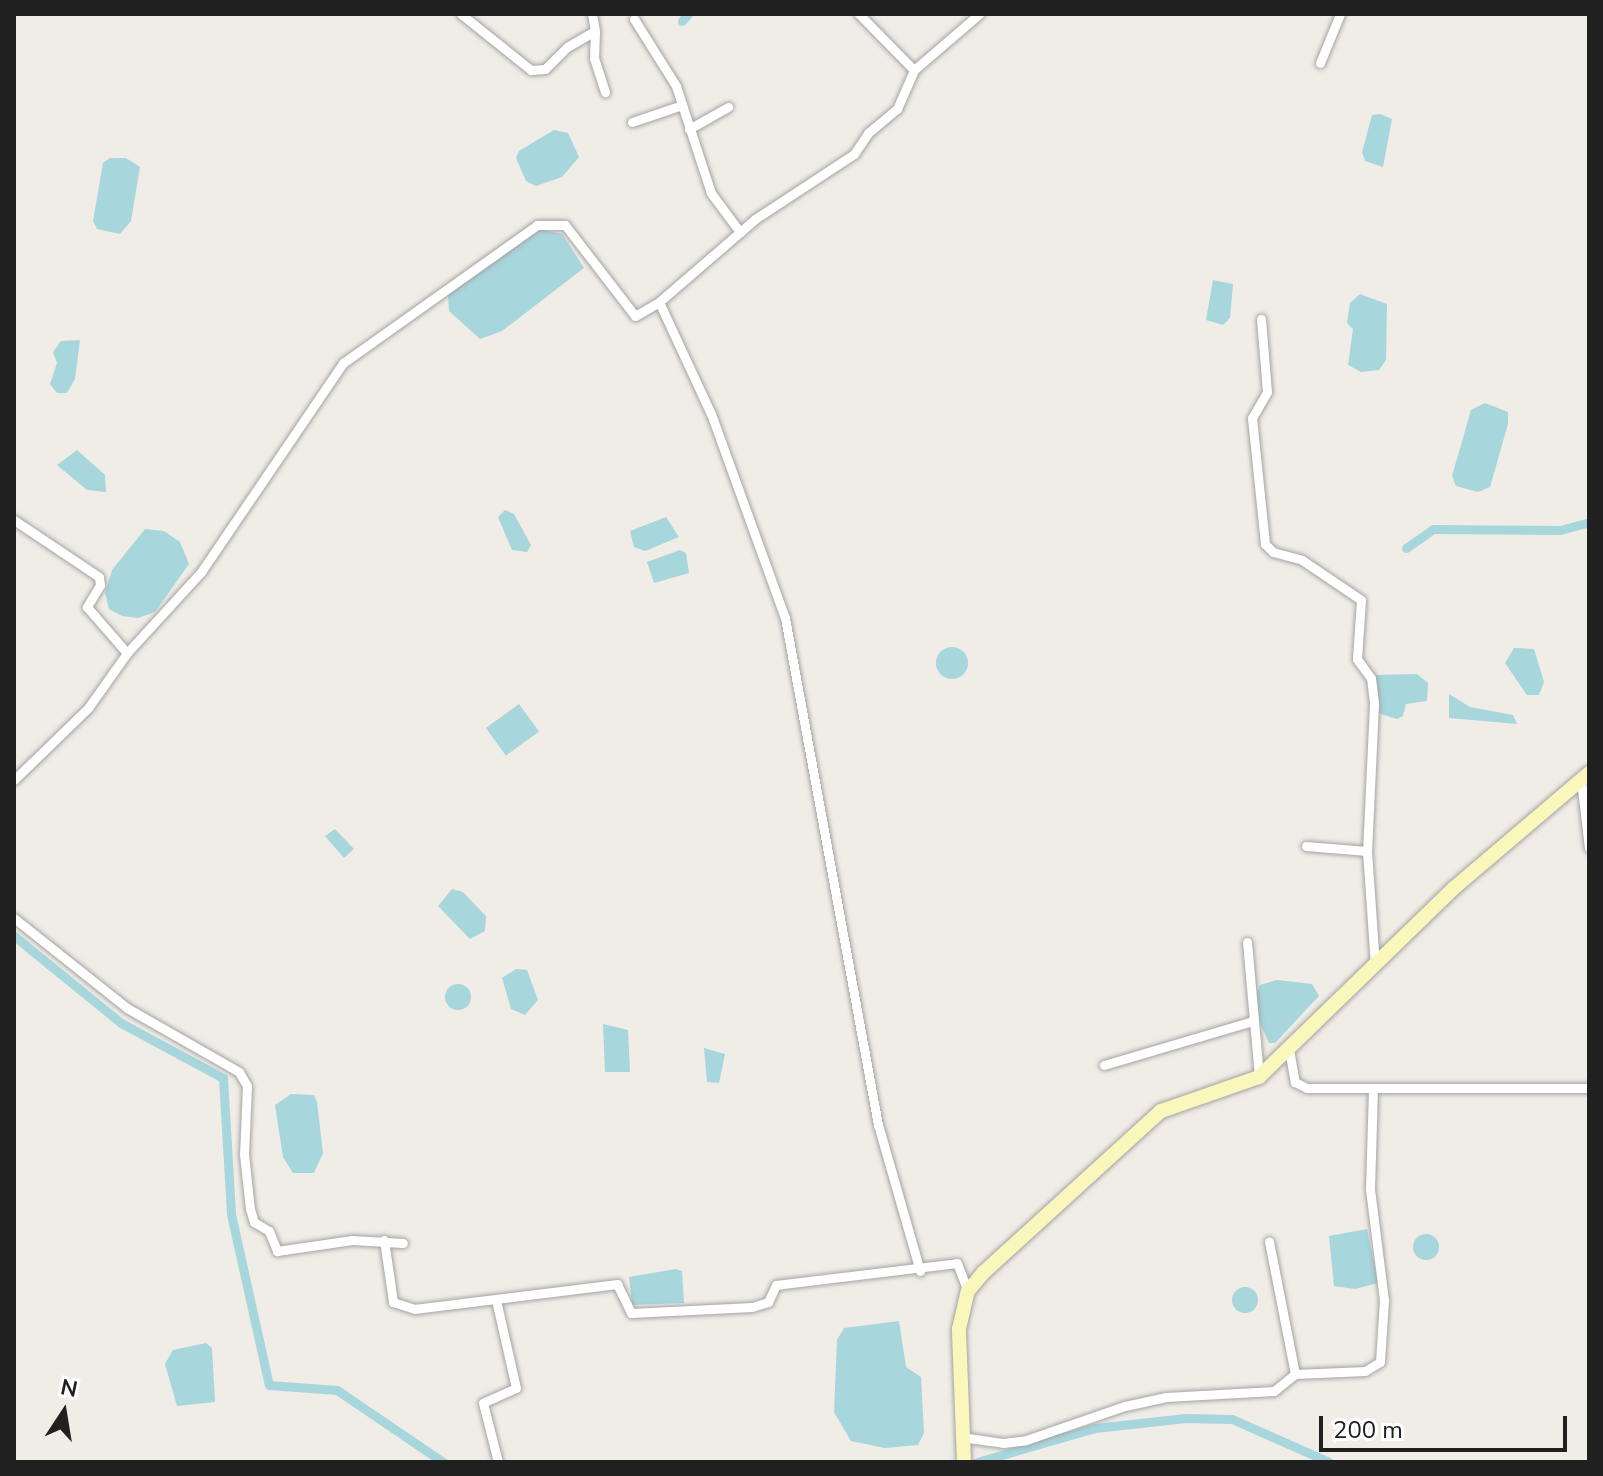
<!DOCTYPE html>
<style>
body{margin:0}
#map{position:relative;width:1603px;height:1476px;overflow:hidden;background:#f0ece6;font-family:"Nunito Sans",sans-serif}
div>[style]{position:absolute}
.water>*{inset:0;background:#a7d6dd;transform-origin:0 0}
.round{border-radius:50%}
.canal>*{height:9px;margin:-4.5px;padding:0 4.5px;transform-origin:4.5px;border-radius:4.5px;background:#a7d6dd}
.roads{filter:drop-shadow(0 0 2px #a4a4a4) drop-shadow(0 0 2px #a4a4a4)}
.street>*{height:9px;margin:-4.5px;padding:0 4.5px;transform-origin:4.5px;border-radius:4.5px;background:#fff}
.secondary>*{height:14px;margin:-7px;padding:0 7px;transform-origin:7px;border-radius:7px;background:#f9f7bb}
span{translate:-50% -50%;white-space:nowrap;text-align:center;line-height:1.15;-webkit-text-stroke:6px #fff;paint-order:stroke}
.frame{position:absolute;inset:0;border:16px solid #202020;pointer-events:none}
.north{position:absolute;left:24px;top:1372px;width:80px;height:80px;-webkit-text-stroke:6px #fff;paint-order:stroke;rotate:12deg;font-size:22px;font-weight:700;line-height:32px;text-align:center;color:#202020}
.north::after{content:'';display:block;margin:auto;width:28px;height:36px;background:#202020;clip-path:polygon(50% 0,100% 100%,50% 72%,0 100%)}
.scale{position:absolute;left:1319px;top:1416px;width:248px;height:36px;box-sizing:border-box;border:4px solid #202020;border-top:0;padding-left:10px;font-size:24px;line-height:28px;white-space:nowrap;color:#202020;-webkit-text-stroke:6px #fff;paint-order:stroke}
</style>
<div id="map">
<div class="water">
<i style="clip-path:polygon(1380px 114px,1392px 119px,1383px 167px,1365px 161px,1362px 152px,1372px 115px)"></i>
<i style="clip-path:polygon(554px 130px,568px 133px,579px 157px,562px 177px,536px 186px,526px 181px,516px 158px,519px 151px)"></i>
<i style="clip-path:polygon(110px 158px,126px 158px,140px 167px,131px 221px,120px 234px,97px 229px,93px 221px,103px 163px)"></i>
<i style="clip-path:polygon(540px 229px,562px 234px,584px 268px,502px 331px,480px 339px,449px 311px,448px 293px,530px 231px)"></i>
<i style="clip-path:polygon(1213px 280px,1233px 284px,1230px 318px,1223px 325px,1206px 320px)"></i>
<i style="clip-path:polygon(1360px 294px,1387px 304px,1386px 360px,1379px 370px,1361px 372px,1348px 365px,1353px 329px,1347px 323px,1350px 303px)"></i>
<i style="clip-path:polygon(80px 340px,75px 379px,67px 393px,57px 393px,50px 384px,57px 363px,53px 352px,61px 341px)"></i>
<i style="clip-path:polygon(1485px 403px,1508px 412px,1508px 424px,1490px 487px,1478px 492px,1456px 486px,1452px 476px,1471px 410px)"></i>
<i style="clip-path:polygon(77px 450px,105px 475px,106px 492px,87px 490px,57px 465px)"></i>
<i style="clip-path:polygon(505px 510px,514px 514px,531px 545px,527px 552px,512px 550px,498px 517px)"></i>
<i style="clip-path:polygon(666px 517px,679px 537px,645px 551px,634px 547px,630px 531px)"></i>
<i style="clip-path:polygon(145px 529px,164px 531px,180px 542px,189px 564px,155px 612px,138px 618px,122px 616px,109px 609px,105px 593px,112px 570px)"></i>
<i style="clip-path:polygon(680px 550px,686px 553px,689px 573px,654px 583px,647px 562px)"></i>
<i class="round" style="left:936px;top:647px;width:32px;height:32px"></i>
<i style="clip-path:polygon(1514px 648px,1534px 649px,1544px 682px,1539px 695px,1527px 695px,1505px 663px)"></i>
<i style="clip-path:polygon(1417px 674px,1428px 683px,1427px 701px,1406px 704px,1403px 716px,1397px 719px,1378px 713px,1375px 675px)"></i>
<i style="clip-path:polygon(1449px 694px,1470px 707px,1513px 715px,1517px 724px,1449px 718px)"></i>
<i style="left:519px;top:704px;width:34px;height:41px;rotate:54deg"></i>
<i style="clip-path:polygon(335px 829px,354px 849px,344px 858px,325px 836px)"></i>
<i style="clip-path:polygon(452px 889px,463px 892px,486px 916px,485px 931px,470px 939px,438px 906px)"></i>
<i style="clip-path:polygon(516px 969px,527px 970px,538px 1000px,525px 1015px,511px 1009px,502px 978px)"></i>
<i style="clip-path:polygon(1277px 980px,1312px 984px,1319px 996px,1275px 1043px,1269px 1043px,1255px 1012px,1255px 997px,1260px 985px)"></i>
<i class="round" style="left:445px;top:984px;width:26px;height:26px"></i>
<i style="clip-path:polygon(603px 1024px,628px 1030px,630px 1072px,605px 1072px)"></i>
<i style="clip-path:polygon(704px 1048px,725px 1054px,719px 1083px,707px 1082px)"></i>
<i style="clip-path:polygon(291px 1094px,314px 1095px,317px 1102px,323px 1153px,314px 1173px,293px 1173px,283px 1157px,275px 1105px)"></i>
<i style="clip-path:polygon(1367px 1229px,1378px 1283px,1355px 1289px,1334px 1286px,1329px 1236px)"></i>
<i class="round" style="left:1413px;top:1234px;width:26px;height:26px"></i>
<i style="clip-path:polygon(676px 1269px,682px 1271px,684px 1303px,632px 1305px,629px 1277px)"></i>
<i class="round" style="left:1232px;top:1287px;width:26px;height:26px"></i>
<i style="clip-path:polygon(899px 1321px,906px 1367px,921px 1377px,924px 1433px,918px 1445px,885px 1448px,851px 1441px,834px 1412px,837px 1340px,844px 1328px)"></i>
<i style="clip-path:polygon(206px 1343px,212px 1348px,215px 1402px,177px 1406px,165px 1364px,173px 1350px)"></i>
</div>
<div class="canal">
<i style="left:682px;top:21px;width:9px;rotate:-49deg"></i>
<i style="left:1406px;top:548px;width:33px;rotate:-35deg"></i>
<i style="left:1433px;top:529px;width:127px;rotate:0.5deg"></i>
<i style="left:1560px;top:530px;width:30px;rotate:-15deg"></i>
<i style="left:14px;top:936px;width:138px;rotate:39.1deg"></i>
<i style="left:121px;top:1023px;width:116px;rotate:28.3deg"></i>
<i style="left:223px;top:1078px;width:136px;rotate:86.6deg"></i>
<i style="left:231px;top:1214px;width:175px;rotate:77.5deg"></i>
<i style="left:269px;top:1385px;width:68px;rotate:4.2deg"></i>
<i style="left:337px;top:1390px;width:128px;rotate:34.2deg"></i>
<i style="left:977px;top:1462px;width:123px;rotate:-16.1deg"></i>
<i style="left:1095px;top:1428px;width:91px;rotate:-6.3deg"></i>
<i style="left:1185px;top:1418px;width:47px;rotate:1.2deg"></i>
<i style="left:1232px;top:1419px;width:106px;rotate:23.9deg"></i>
</div>
<div class="roads">
<div class="street">
<i style="left:461px;top:14px;width:90px;rotate:38.7deg"></i>
<i style="left:531px;top:70px;width:14px;rotate:-4deg"></i>
<i style="left:545px;top:69px;width:31px;rotate:-45deg"></i>
<i style="left:567px;top:47px;width:32px;rotate:-30deg"></i>
<i style="left:595px;top:31px;width:17px;rotate:-100deg"></i>
<i style="left:859px;top:14px;width:78px;rotate:45.5deg"></i>
<i style="left:634px;top:19px;width:79px;rotate:57.9deg"></i>
<i style="left:676px;top:86px;width:113px;rotate:71.9deg"></i>
<i style="left:711px;top:193px;width:49px;rotate:53.4deg"></i>
<i style="left:595px;top:31px;width:27px;rotate:92deg"></i>
<i style="left:594px;top:58px;width:36px;rotate:72deg"></i>
<i style="left:1320px;top:63px;width:53px;rotate:-67.8deg"></i>
<i style="left:632px;top:122px;width:53px;rotate:-18.8deg"></i>
<i style="left:689px;top:129px;width:45px;rotate:-29.4deg"></i>
<i style="left:1261px;top:319px;width:73px;rotate:85.3deg"></i>
<i style="left:1267px;top:392px;width:30px;rotate:120deg"></i>
<i style="left:1252px;top:418px;width:127px;rotate:84.1deg"></i>
<i style="left:1265px;top:544px;width:11px;rotate:45deg"></i>
<i style="left:1273px;top:552px;width:30px;rotate:15deg"></i>
<i style="left:1302px;top:560px;width:71px;rotate:34.1deg"></i>
<i style="left:1361px;top:600px;width:59px;rotate:93.9deg"></i>
<i style="left:1357px;top:659px;width:24px;rotate:54deg"></i>
<i style="left:1371px;top:678px;width:26px;rotate:83deg"></i>
<i style="left:1374px;top:704px;width:147px;rotate:92.7deg"></i>
<i style="left:1367px;top:851px;width:115px;rotate:86deg"></i>
<i style="left:14px;top:520px;width:102px;rotate:33.8deg"></i>
<i style="left:99px;top:577px;width:8px;rotate:83deg"></i>
<i style="left:100px;top:585px;width:26px;rotate:121deg"></i>
<i style="left:87px;top:607px;width:61px;rotate:49deg"></i>
<i style="left:127px;top:653px;width:67px;rotate:125.3deg"></i>
<i style="left:88px;top:708px;width:103px;rotate:135.8deg"></i>
<i style="left:127px;top:653px;width:110px;rotate:-47.6deg"></i>
<i style="left:201px;top:572px;width:253px;rotate:-55.8deg"></i>
<i style="left:343px;top:363px;width:238px;rotate:-35.4deg"></i>
<i style="left:537px;top:225px;width:28px"></i>
<i style="left:565px;top:225px;width:115px;rotate:52.4deg"></i>
<i style="left:635px;top:316px;width:28px;rotate:-30deg"></i>
<i style="left:1581px;top:780px;width:68px;rotate:83.3deg"></i>
<i style="left:1306px;top:846px;width:61px;rotate:4.7deg"></i>
<i style="left:14px;top:918px;width:144px;rotate:38.5deg"></i>
<i style="left:127px;top:1008px;width:129px;rotate:29.7deg"></i>
<i style="left:239px;top:1072px;width:16px;rotate:60deg"></i>
<i style="left:247px;top:1086px;width:68px;rotate:92.5deg"></i>
<i style="left:244px;top:1154px;width:55px;rotate:83.8deg"></i>
<i style="left:250px;top:1209px;width:14px;rotate:73deg"></i>
<i style="left:254px;top:1222px;width:17px;rotate:31deg"></i>
<i style="left:269px;top:1231px;width:22px;rotate:68deg"></i>
<i style="left:277px;top:1251px;width:76px;rotate:-8.3deg"></i>
<i style="left:352px;top:1240px;width:51px;rotate:3.4deg"></i>
<i style="left:1247px;top:942px;width:136px;rotate:84.9deg"></i>
<i style="left:1289px;top:1049px;width:34px;rotate:80deg"></i>
<i style="left:1295px;top:1082px;width:13px;rotate:27deg"></i>
<i style="left:1307px;top:1088px;width:282px"></i>
<i style="left:1104px;top:1065px;width:155px;rotate:-16.5deg"></i>
<i style="left:384px;top:1240px;width:63px;rotate:81.7deg"></i>
<i style="left:393px;top:1302px;width:22px;rotate:18deg"></i>
<i style="left:414px;top:1309px;width:205px;rotate:-7deg"></i>
<i style="left:617px;top:1284px;width:32px;rotate:64deg"></i>
<i style="left:631px;top:1313px;width:121px;rotate:-2.8deg"></i>
<i style="left:752px;top:1307px;width:17px;rotate:-17deg"></i>
<i style="left:768px;top:1302px;width:19px;rotate:-65deg"></i>
<i style="left:776px;top:1285px;width:182px;rotate:-6.9deg"></i>
<i style="left:957px;top:1263px;width:30px;rotate:69deg"></i>
<i style="left:920px;top:1271px;width:152px;rotate:-106deg"></i>
<i style="left:878px;top:1125px;width:515px;rotate:-100.39deg"></i>
<i style="left:785px;top:618px;width:217px;rotate:-109.9deg"></i>
<i style="left:711px;top:414px;width:123px;rotate:-114.9deg"></i>
<i style="left:659px;top:302px;width:127px;rotate:-40.8deg"></i>
<i style="left:755px;top:219px;width:118px;rotate:-33.3deg"></i>
<i style="left:854px;top:154px;width:25px;rotate:-56deg"></i>
<i style="left:868px;top:133px;width:38px;rotate:-40deg"></i>
<i style="left:897px;top:109px;width:43px;rotate:-66.4deg"></i>
<i style="left:914px;top:70px;width:86px;rotate:-40.7deg"></i>
<i style="left:496px;top:1300px;width:90px;rotate:77.2deg"></i>
<i style="left:516px;top:1388px;width:36px;rotate:156deg"></i>
<i style="left:483px;top:1403px;width:61px;rotate:75.7deg"></i>
<i style="left:1295px;top:1374px;width:70px;rotate:-2.5deg"></i>
<i style="left:1365px;top:1371px;width:17px;rotate:-31deg"></i>
<i style="left:1380px;top:1362px;width:62px;rotate:-86.3deg"></i>
<i style="left:1384px;top:1300px;width:112px;rotate:-97.2deg"></i>
<i style="left:1370px;top:1189px;width:101px;rotate:-88.3deg"></i>
<i style="left:961px;top:1437px;width:42px;rotate:8.1deg"></i>
<i style="left:1003px;top:1443px;width:23px;rotate:-7deg"></i>
<i style="left:1026px;top:1440px;width:105px;rotate:-19deg"></i>
<i style="left:1125px;top:1406px;width:42px;rotate:-12.4deg"></i>
<i style="left:1166px;top:1397px;width:108px;rotate:-3.2deg"></i>
<i style="left:1274px;top:1391px;width:27px;rotate:-39deg"></i>
<i style="left:1295px;top:1374px;width:135px;rotate:-101.1deg"></i>
</div>
<div class="secondary">
<i style="left:964px;top:1462px;width:133px;rotate:-92.2deg"></i>
<i style="left:959px;top:1329px;width:39px;rotate:-77deg"></i>
<i style="left:968px;top:1291px;width:25px;rotate:-50deg"></i>
<i style="left:984px;top:1272px;width:239px;rotate:-42.3deg"></i>
<i style="left:1161px;top:1111px;width:104px;rotate:-19.1deg"></i>
<i style="left:1259px;top:1077px;width:272px;rotate:-44.1deg"></i>
<i style="left:1454px;top:888px;width:177px;rotate:-40.4deg"></i>
</div>
</div>
<div class="frame"></div>
<div class="north">N</div>
<div class="scale">200 m</div>
</div>
